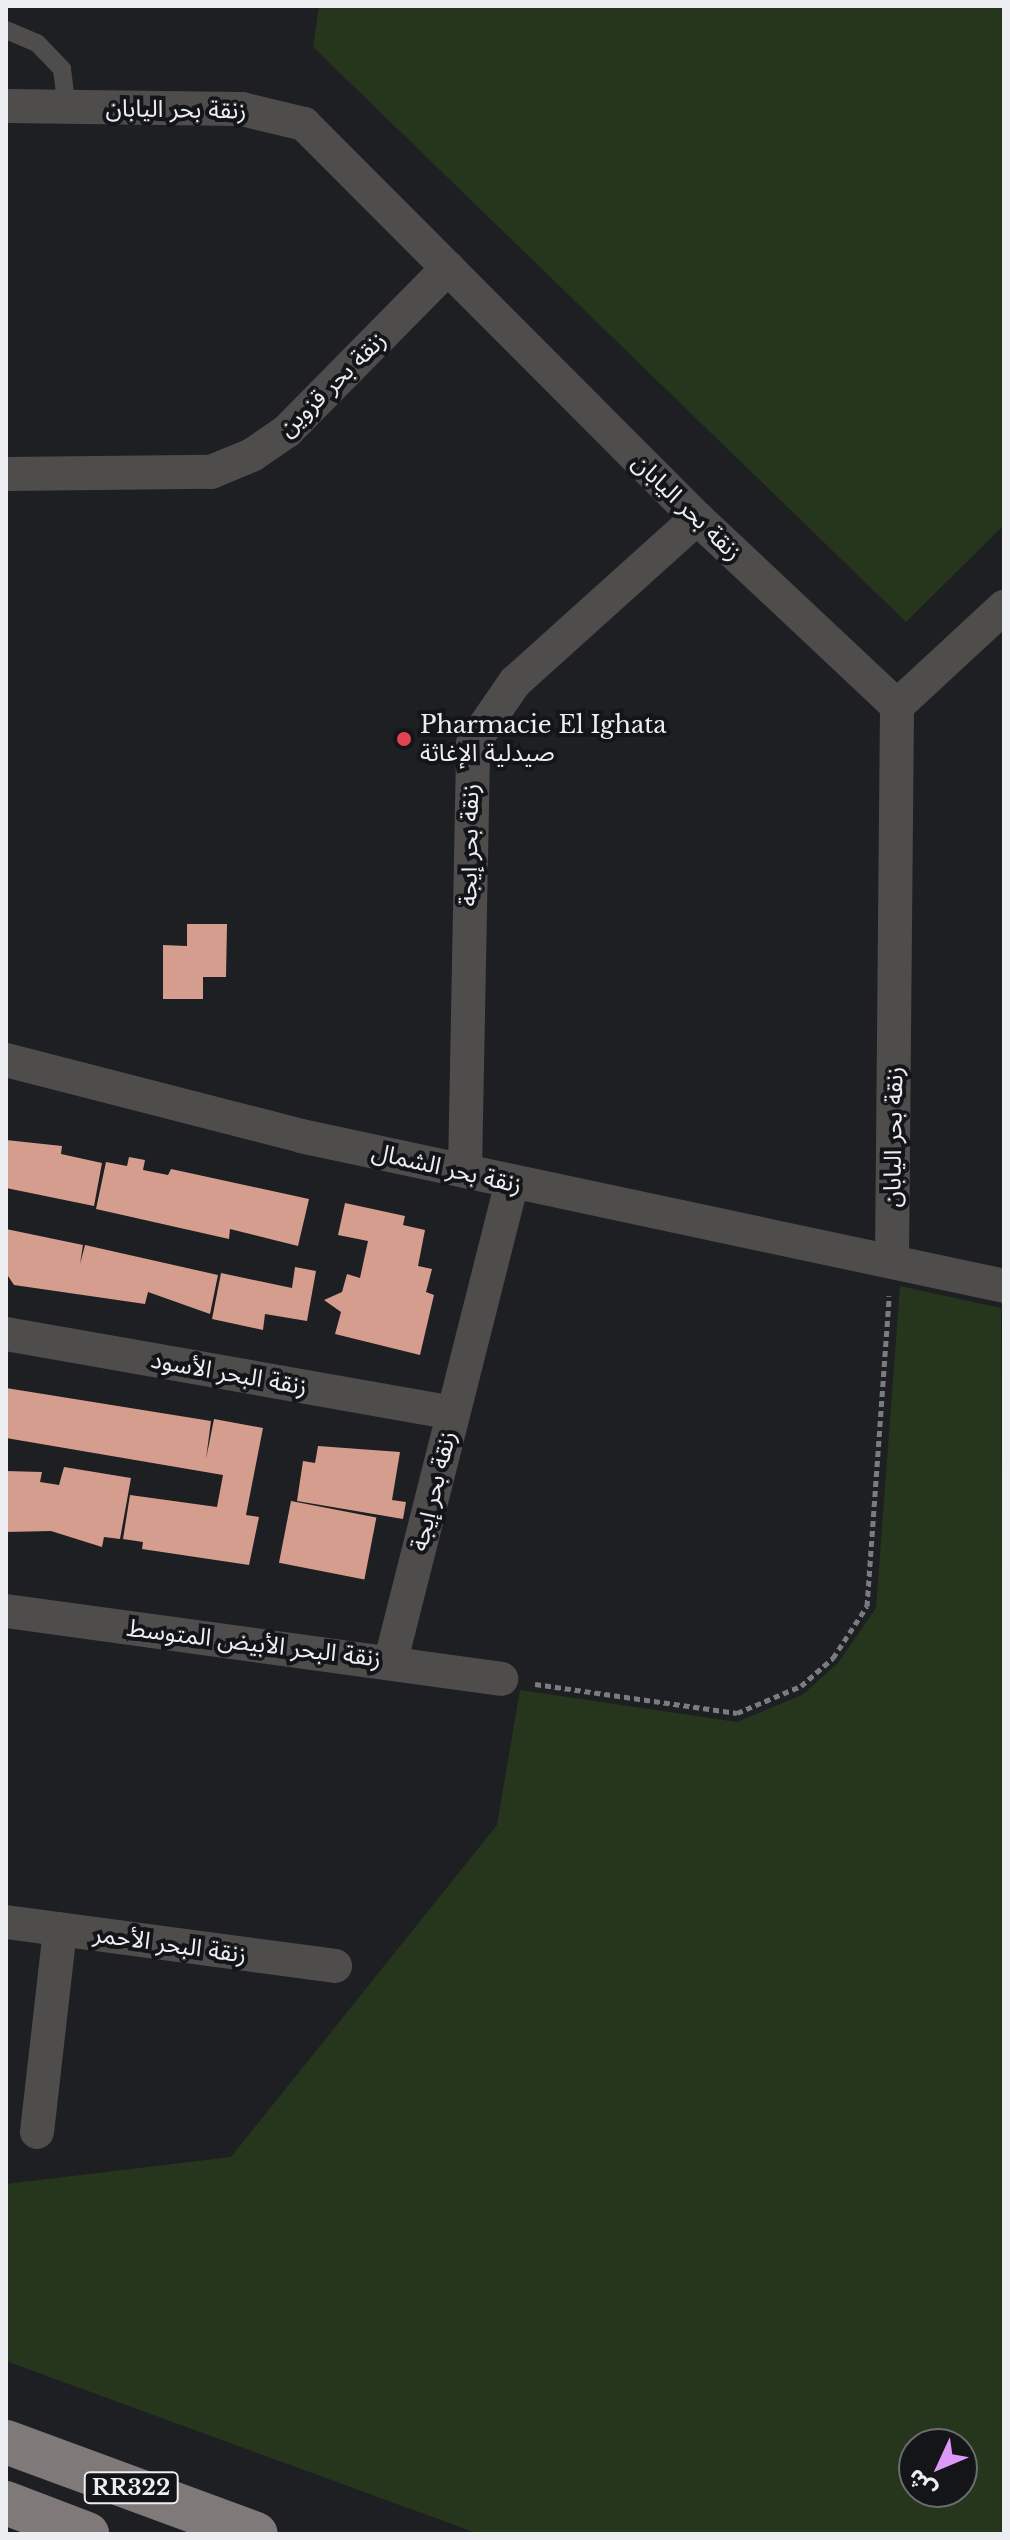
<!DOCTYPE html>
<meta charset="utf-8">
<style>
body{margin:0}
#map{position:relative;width:1010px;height:2540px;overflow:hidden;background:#1d1f22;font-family:"Libre Baskerville","Noto Sans Arabic",serif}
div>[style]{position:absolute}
.green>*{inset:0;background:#26361c}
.building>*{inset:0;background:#d59d8d;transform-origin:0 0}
.path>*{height:5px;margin-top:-2.5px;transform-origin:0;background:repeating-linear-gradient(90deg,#7a7c7f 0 6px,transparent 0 10px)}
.lane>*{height:18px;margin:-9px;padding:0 9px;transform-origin:9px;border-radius:9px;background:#4f4d4c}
.street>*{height:34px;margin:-17px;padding:0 17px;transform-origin:17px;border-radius:17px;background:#4f4d4c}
.primary>*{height:44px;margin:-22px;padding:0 22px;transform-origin:22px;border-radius:22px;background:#7f7a79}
.dots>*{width:22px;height:22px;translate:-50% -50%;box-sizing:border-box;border:4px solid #141519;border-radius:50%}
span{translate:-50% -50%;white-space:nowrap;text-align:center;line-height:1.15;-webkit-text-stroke:8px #141519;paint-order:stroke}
.shield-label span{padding:2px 6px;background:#141519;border:2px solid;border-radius:6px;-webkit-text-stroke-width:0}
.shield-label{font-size:22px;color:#edeef1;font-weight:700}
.street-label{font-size:24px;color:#edeef1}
.poi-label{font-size:24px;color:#edeef1}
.left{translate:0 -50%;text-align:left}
.frame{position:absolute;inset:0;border:8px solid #edeef1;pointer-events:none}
.north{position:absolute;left:898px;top:2428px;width:80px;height:80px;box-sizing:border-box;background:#141519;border:2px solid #6b6c6f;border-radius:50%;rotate:226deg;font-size:22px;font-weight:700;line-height:32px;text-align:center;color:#edeef1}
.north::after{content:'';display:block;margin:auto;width:28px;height:36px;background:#dc99f5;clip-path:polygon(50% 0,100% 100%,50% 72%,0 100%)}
</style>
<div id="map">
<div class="green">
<i style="clip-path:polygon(319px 6px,1004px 6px,1004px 525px,906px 622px,313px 47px)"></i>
<i style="clip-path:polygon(evenodd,900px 1286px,1001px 1308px,1004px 2534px,479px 2534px,6px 2361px,6px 2184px,231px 2157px,497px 1825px,520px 1690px,737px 1722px,802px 1695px,838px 1663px,876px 1608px,900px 1286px,914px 2444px,962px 2444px,962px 2492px,914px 2492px,914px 2444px)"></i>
</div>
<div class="building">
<i style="clip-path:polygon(187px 924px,227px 924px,226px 977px,203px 977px,203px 999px,163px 999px,163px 945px,187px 946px)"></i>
<i style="clip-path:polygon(6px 1140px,62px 1146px,61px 1154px,102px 1163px,94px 1206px,6px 1188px)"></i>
<i style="clip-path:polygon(129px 1157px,145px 1160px,143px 1170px,168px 1175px,171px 1169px,309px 1199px,298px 1246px,230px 1229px,229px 1239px,96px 1209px,106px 1162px,127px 1166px)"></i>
<i style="clip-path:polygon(345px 1203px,405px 1216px,403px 1225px,425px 1230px,418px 1266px,432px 1269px,426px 1292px,434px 1295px,420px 1355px,335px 1334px,341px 1312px,324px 1300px,342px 1292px,347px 1274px,360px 1278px,368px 1241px,338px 1235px)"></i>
<i style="clip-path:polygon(6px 1229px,83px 1245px,80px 1264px,85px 1245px,218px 1275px,210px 1314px,148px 1292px,145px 1304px,14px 1285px,6px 1273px)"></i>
<i style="clip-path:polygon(295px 1267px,316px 1271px,307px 1321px,265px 1314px,263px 1330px,212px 1319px,221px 1273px,292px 1288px)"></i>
<i style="clip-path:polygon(6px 1388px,211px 1421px,206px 1459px,214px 1419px,263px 1428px,246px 1515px,259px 1517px,249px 1565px,142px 1549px,143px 1542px,123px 1539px,130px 1495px,217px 1507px,223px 1475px,6px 1438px)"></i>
<i style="clip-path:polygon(318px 1446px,400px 1452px,392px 1500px,406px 1502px,403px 1519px,297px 1501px,303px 1461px,315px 1463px)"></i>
<i style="clip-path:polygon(64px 1467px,131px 1478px,120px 1539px,104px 1537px,102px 1547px,51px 1531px,6px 1532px,6px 1471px,42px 1472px,40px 1482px,59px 1485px)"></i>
<i style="left:291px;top:1501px;width:87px;height:63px;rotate:11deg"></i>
</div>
<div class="path">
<i style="left:535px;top:1684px;width:204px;rotate:8.2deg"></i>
<i style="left:737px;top:1713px;width:69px;rotate:-22.9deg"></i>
<i style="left:801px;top:1686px;width:43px;rotate:-41.2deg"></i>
<i style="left:833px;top:1658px;width:62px;rotate:-56.8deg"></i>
<i style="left:867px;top:1606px;width:311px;rotate:-85.9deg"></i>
</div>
<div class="lane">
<i style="left:6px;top:30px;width:34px;rotate:23deg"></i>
<i style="left:37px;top:43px;width:36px;rotate:46deg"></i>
<i style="left:62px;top:69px;width:38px;rotate:83deg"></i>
</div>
<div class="street">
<i style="left:6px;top:106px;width:236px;rotate:0.7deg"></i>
<i style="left:242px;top:109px;width:64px;rotate:13.6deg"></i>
<i style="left:304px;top:124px;width:556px;rotate:45.07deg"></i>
<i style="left:697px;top:518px;width:274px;rotate:43.2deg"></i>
<i style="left:897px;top:706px;width:553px;rotate:90.52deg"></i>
<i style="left:6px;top:474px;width:205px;rotate:-0.6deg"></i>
<i style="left:211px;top:472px;width:44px;rotate:-22.5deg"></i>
<i style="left:252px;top:455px;width:42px;rotate:-34.4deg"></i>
<i style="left:287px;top:431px;width:229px;rotate:-45.4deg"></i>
<i style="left:897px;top:706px;width:146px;rotate:-42.8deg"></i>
<i style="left:6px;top:1060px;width:305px;rotate:14.4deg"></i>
<i style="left:301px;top:1136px;width:719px;rotate:12.04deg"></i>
<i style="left:465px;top:1171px;width:428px;rotate:-88.9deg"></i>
<i style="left:473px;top:743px;width:74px;rotate:-55.5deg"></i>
<i style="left:515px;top:682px;width:245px;rotate:-42deg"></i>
<i style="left:6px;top:1334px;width:453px;rotate:10deg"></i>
<i style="left:6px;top:1611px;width:500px;rotate:7.8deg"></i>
<i style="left:391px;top:1660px;width:492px;rotate:-75.8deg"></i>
<i style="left:6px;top:1922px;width:332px;rotate:7.6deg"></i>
<i style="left:37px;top:2132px;width:204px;rotate:-83.5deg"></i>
</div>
<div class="primary">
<i style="left:6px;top:2442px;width:266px;rotate:20.2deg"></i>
<i style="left:6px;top:2503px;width:87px;rotate:20.9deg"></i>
</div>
<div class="dots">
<i style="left:404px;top:739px;background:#e0444e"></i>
</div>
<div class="shield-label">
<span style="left:131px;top:2488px">RR322</span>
</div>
<div class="street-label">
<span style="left:176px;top:109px;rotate:1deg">زنقة بحر اليابان</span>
<span style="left:332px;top:384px;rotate:-44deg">زنقة بحر قزوين</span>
<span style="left:687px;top:507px;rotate:44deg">زنقة بحر اليابان</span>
<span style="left:469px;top:845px;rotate:-89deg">زنقة بحر إيجة</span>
<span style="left:893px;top:1137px;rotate:-89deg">زنقة بحر اليابان</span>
<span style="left:447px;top:1168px;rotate:13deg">زنقة بحر الشمال</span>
<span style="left:229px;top:1373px;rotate:10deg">زنقة البحر الأسود</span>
<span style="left:433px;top:1491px;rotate:-76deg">زنقة بحر إيجة</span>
<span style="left:254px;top:1643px;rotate:7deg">زنقة البحر الأبيض المتوسط</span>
<span style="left:170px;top:1944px;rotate:8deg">زنقة البحر الأحمر</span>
</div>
<div class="poi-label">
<span class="left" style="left:420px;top:739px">Pharmacie El Ighata<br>صيدلية الإغاثة</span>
</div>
<div class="frame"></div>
<div class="north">ش</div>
</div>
